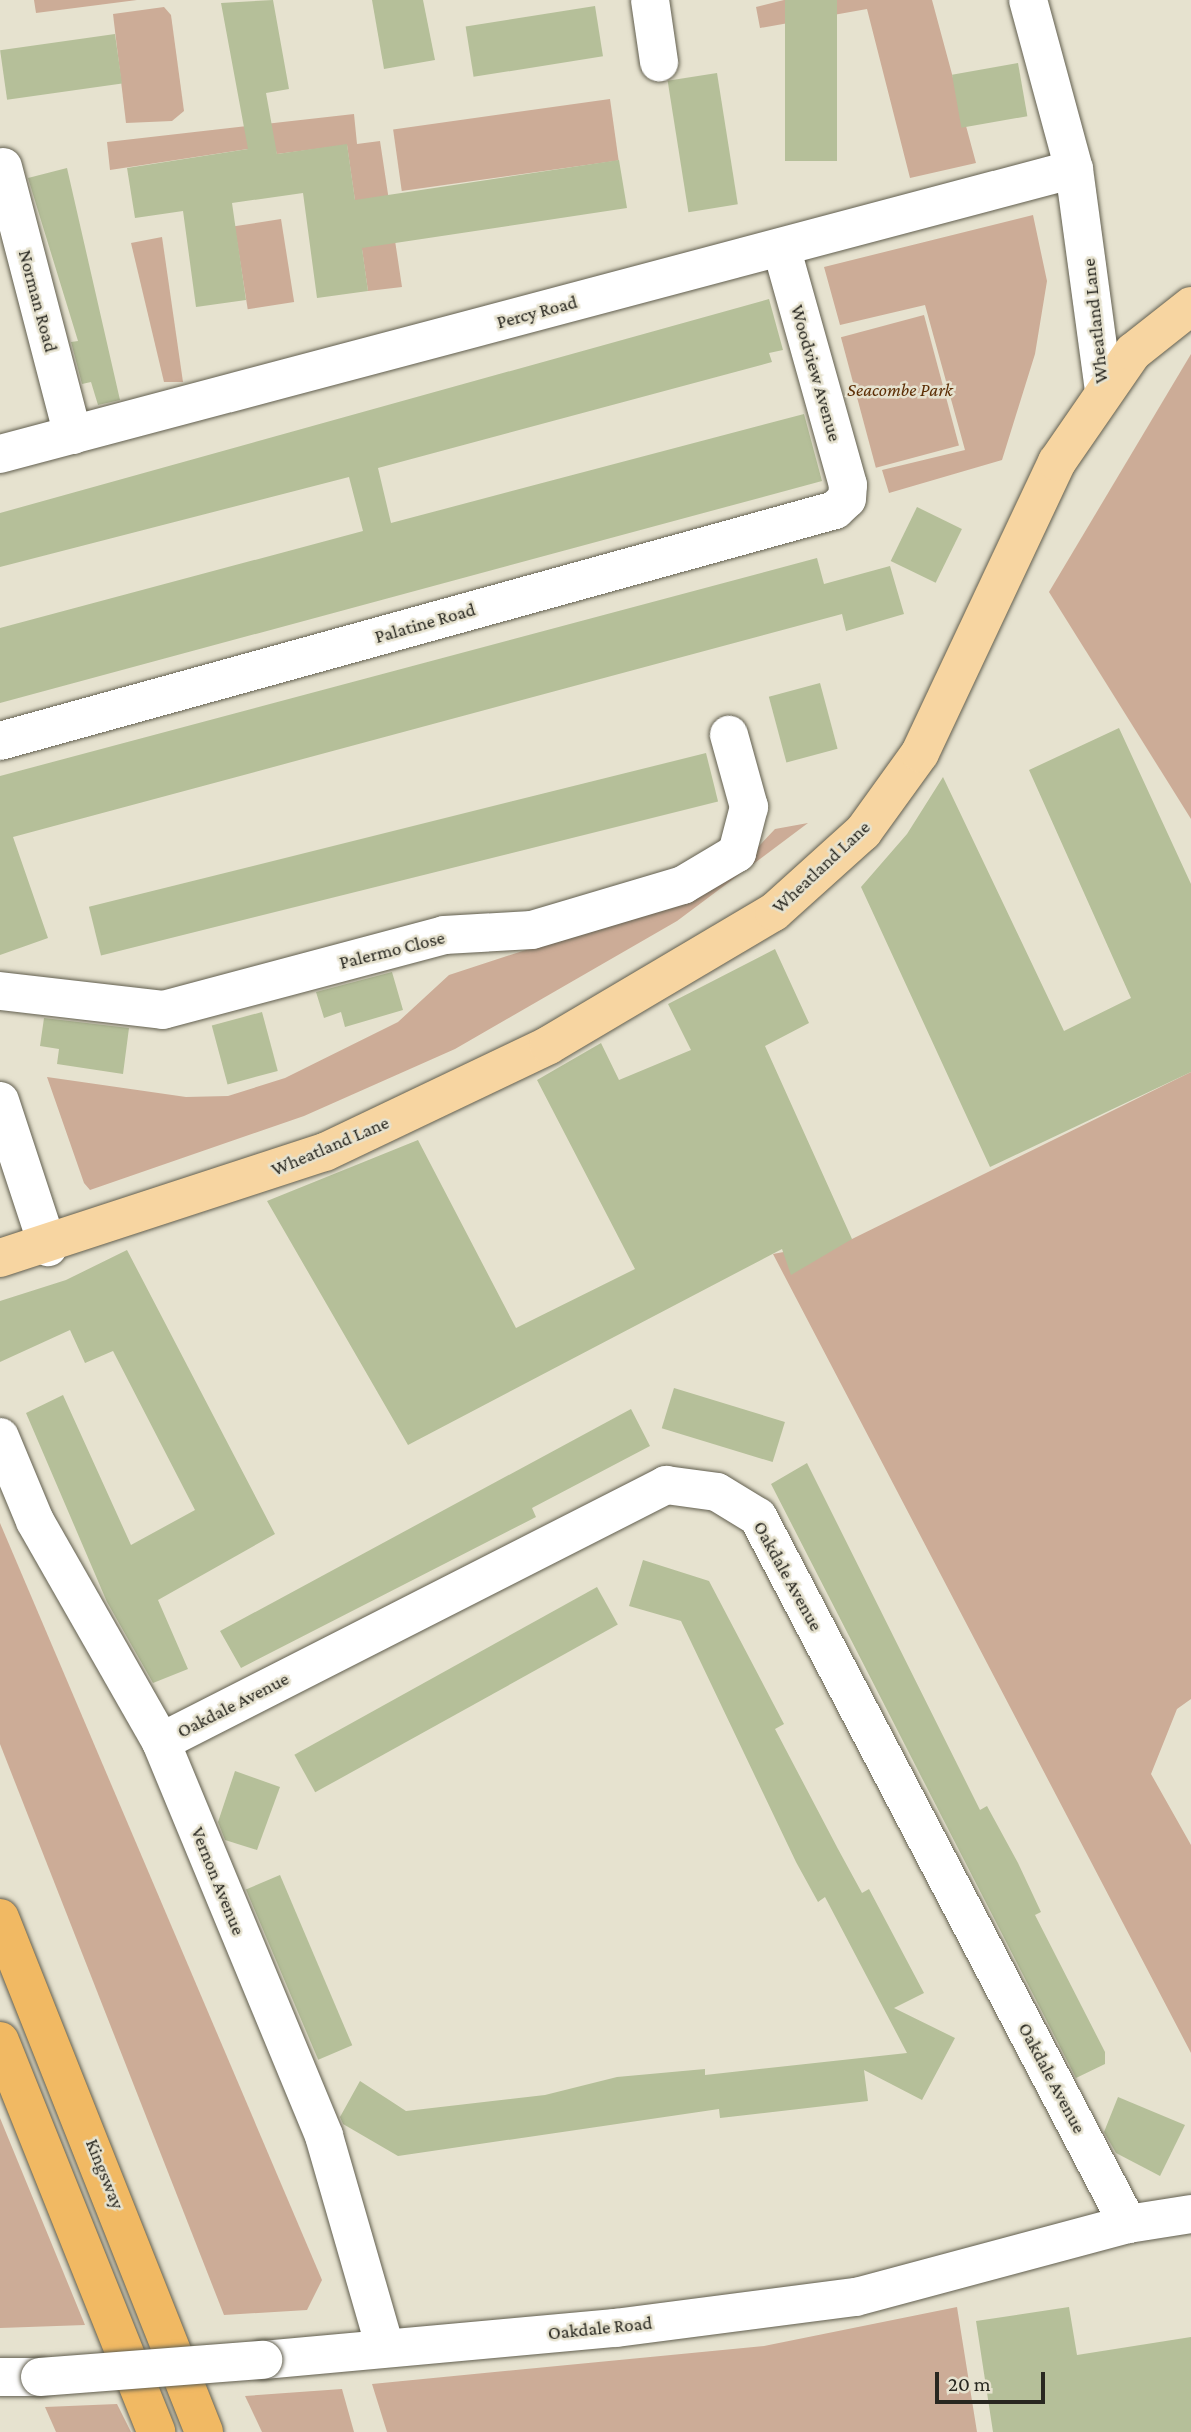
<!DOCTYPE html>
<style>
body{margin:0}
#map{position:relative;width:1191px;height:2432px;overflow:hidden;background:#e6e2cf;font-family:"Crimson Pro",serif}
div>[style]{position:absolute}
.green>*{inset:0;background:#ccac97;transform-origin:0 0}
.building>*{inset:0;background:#b5bf99;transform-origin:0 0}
.roads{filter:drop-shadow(0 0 2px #625f4f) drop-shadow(0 0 2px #625f4f)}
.minor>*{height:38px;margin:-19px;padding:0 19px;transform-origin:19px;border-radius:19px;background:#fff}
.major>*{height:38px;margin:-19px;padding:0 19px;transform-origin:19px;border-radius:19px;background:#f7d5a1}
.highway>*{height:38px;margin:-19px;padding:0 19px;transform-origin:19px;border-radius:19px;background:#f1b963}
.bridges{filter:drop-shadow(0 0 2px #625f4f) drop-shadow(0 0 2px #625f4f)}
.minor-bridge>*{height:38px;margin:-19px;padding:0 19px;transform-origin:19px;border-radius:19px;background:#fff}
span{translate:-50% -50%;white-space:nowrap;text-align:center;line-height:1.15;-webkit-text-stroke:5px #e6e2cf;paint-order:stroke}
.street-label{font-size:19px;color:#282720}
.park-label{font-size:19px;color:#5c2e05;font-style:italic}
.scale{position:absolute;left:935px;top:2372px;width:110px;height:32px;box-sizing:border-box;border:4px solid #282720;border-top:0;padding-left:9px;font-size:21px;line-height:24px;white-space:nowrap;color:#282720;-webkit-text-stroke:5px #e6e2cf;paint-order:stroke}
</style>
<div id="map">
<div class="green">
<i style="clip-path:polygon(34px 0,137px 0,36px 13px)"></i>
<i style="clip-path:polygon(784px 0,932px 0,976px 163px,910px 178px,867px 9px,760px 28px,756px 7px)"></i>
<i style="clip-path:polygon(164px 7px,171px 15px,184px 111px,172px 121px,126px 123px,113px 14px)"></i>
<i style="left:610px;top:99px;width:62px;height:219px;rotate:82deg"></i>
<i style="clip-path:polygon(354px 114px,357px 144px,380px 141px,402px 287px,368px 291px,347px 145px,277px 154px,274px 145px,110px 170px,107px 142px)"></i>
<i style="clip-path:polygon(1033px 215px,1047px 281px,1035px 354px,1002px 460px,889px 493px,882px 470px,965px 450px,925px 305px,840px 325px,824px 267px)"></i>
<i style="left:281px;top:219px;width:84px;height:47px;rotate:81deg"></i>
<i style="clip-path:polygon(162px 237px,183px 382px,164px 382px,131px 243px)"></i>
<i style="left:924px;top:315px;width:135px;height:86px;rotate:75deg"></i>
<i style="clip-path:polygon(1191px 354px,1191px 819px,1049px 592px)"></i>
<i style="clip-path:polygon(808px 823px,677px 921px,455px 1049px,304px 1116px,90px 1190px,84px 1183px,47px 1077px,186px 1097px,228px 1096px,285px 1078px,398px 1022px,449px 975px,676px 901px,744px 862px,775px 829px)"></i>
<i style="clip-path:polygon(1191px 1072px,1191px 1699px,1177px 1709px,1151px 1774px,1191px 1845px,1191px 2053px,773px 1254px,852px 1239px)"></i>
<i style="clip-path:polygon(0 1523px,322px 2280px,307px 2310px,224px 2315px,0 1744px)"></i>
<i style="clip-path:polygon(0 2118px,85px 2325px,0 2328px)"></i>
<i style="clip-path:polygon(957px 2307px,977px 2432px,387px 2432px,372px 2384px,764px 2346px)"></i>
<i style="clip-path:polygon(342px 2389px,354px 2432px,262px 2432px,245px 2396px)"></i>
<i style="clip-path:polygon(117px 2404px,131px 2432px,56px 2432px,45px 2407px)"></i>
</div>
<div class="building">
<i style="clip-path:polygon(273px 0,289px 89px,266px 93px,277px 154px,347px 144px,355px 200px,619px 160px,627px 208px,362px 248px,368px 291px,317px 298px,303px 193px,232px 203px,246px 300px,196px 307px,183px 211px,135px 218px,127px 168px,248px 149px,221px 3px)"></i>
<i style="clip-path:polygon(372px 0,423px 0,435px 60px,384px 69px)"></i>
<i style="left:785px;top:0;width:52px;height:161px"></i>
<i style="left:595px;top:6px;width:51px;height:131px;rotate:81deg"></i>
<i style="left:115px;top:34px;width:50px;height:116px;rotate:82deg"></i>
<i style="left:1018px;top:63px;width:54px;height:67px;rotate:80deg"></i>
<i style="left:717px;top:73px;width:133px;height:50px;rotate:81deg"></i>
<i style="clip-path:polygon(67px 168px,120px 400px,98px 405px,91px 382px,82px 384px,71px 342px,78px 341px,28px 178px)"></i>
<i style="clip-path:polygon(769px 299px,783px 350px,769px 353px,772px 362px,378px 468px,391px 523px,804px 414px,822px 481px,0 703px,0 628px,363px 531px,349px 477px,0 567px,0 513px)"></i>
<i style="left:917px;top:507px;width:50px;height:60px;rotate:26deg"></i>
<i style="clip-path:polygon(817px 558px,824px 584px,890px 566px,904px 614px,846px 631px,842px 614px,13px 837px,48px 938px,0 955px,0 776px)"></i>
<i style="left:820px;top:683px;width:68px;height:53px;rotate:75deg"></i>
<i style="clip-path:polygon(1119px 728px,1191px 884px,1191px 1072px,990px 1167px,861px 887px,907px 834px,943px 777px,1064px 1031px,1131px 998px,1029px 770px)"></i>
<i style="left:706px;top:753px;width:50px;height:636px;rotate:76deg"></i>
<i style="clip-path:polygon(775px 949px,809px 1023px,765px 1046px,852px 1239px,791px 1275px,782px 1249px,408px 1445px,267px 1201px,418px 1140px,516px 1328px,635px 1269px,537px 1080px,601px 1043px,619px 1080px,691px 1050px,668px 1004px)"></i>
<i style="clip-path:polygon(392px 972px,403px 1010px,345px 1027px,341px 1012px,324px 1018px,316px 992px)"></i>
<i style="left:262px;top:1012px;width:61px;height:52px;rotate:75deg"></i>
<i style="clip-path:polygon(44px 1018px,129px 1028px,123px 1074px,57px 1064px,59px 1049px,40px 1046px)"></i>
<i style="clip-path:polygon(127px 1250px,275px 1534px,158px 1600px,188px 1669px,153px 1683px,107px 1602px,26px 1413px,63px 1395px,131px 1545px,195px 1510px,113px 1351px,85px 1363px,70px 1330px,0 1362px,0 1301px,66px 1280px)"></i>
<i style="left:674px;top:1388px;width:116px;height:42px;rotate:17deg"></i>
<i style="clip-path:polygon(631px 1409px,650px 1446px,532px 1508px,536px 1517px,241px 1668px,220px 1631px)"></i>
<i style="clip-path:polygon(807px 1463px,980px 1810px,987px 1806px,1018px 1863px,1041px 1912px,1035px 1915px,1105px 2052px,1105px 2064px,1076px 2078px,771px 1484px)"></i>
<i style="clip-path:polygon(643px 1560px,709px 1581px,784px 1724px,775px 1729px,838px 1849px,862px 1893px,869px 1889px,924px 1993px,894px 2008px,955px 2038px,922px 2100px,864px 2070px,868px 2101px,720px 2118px,719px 2109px,398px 2156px,343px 2124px,340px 2117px,360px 2081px,406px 2111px,545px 2095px,617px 2077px,705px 2069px,705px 2075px,907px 2053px,825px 1897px,818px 1902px,796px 1862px,681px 1621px,629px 1606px)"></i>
<i style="left:597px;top:1587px;width:43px;height:346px;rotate:61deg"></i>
<i style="clip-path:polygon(235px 1771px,280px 1787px,257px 1850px,225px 1840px,218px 1822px)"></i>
<i style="left:280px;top:1875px;width:185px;height:37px;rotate:67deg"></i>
<i style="clip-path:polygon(1118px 2097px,1185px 2125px,1160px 2176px,1116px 2153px,1104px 2132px)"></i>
<i style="clip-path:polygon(1069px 2307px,1077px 2355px,1191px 2337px,1191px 2432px,993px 2432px,976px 2321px)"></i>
</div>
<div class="roads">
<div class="minor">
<i style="left:650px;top:0;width:63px;rotate:81.7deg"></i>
<i style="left:1028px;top:0;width:175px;rotate:74.8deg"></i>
<i style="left:1074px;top:169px;width:224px;rotate:82.3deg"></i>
<i style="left:3px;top:167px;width:277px;rotate:75.4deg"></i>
<i style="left:0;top:454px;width:1111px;rotate:-14.86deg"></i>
<i style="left:0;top:741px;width:866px;rotate:-15.46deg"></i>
<i style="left:835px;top:510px;width:16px;rotate:-43deg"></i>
<i style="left:847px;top:499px;width:14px;rotate:-86deg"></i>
<i style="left:848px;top:485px;width:247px;rotate:-105.7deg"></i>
<i style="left:0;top:991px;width:164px;rotate:6.6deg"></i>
<i style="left:163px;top:1010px;width:291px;rotate:-14.9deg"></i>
<i style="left:444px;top:935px;width:88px;rotate:-3.3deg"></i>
<i style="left:532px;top:930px;width:158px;rotate:-16.6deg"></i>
<i style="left:683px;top:885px;width:63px;rotate:-30.7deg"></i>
<i style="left:737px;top:853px;width:48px;rotate:-75.4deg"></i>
<i style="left:749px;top:807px;width:75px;rotate:-105.5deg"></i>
<i style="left:0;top:1101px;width:154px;rotate:71.8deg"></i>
<i style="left:0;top:1437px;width:91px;rotate:67.4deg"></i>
<i style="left:35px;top:1521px;width:254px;rotate:60.3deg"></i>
<i style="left:161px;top:1742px;width:426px;rotate:67.5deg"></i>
<i style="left:324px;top:2136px;width:220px;rotate:73.9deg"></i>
<i style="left:161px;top:1742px;width:567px;rotate:-26.97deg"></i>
<i style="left:666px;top:1485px;width:51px;rotate:7.8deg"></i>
<i style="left:717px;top:1492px;width:48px;rotate:31.4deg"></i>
<i style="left:758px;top:1517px;width:798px;rotate:62.38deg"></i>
<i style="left:263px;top:2360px;width:354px;rotate:-5.2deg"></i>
<i style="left:616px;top:2328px;width:242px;rotate:-7.4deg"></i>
<i style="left:856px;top:2297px;width:282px;rotate:-15deg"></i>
<i style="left:1128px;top:2224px;width:64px;rotate:-9deg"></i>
<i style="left:0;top:2377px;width:40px"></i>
</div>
<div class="major">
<i style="left:0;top:1258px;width:342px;rotate:-18.1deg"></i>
<i style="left:325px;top:1152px;width:248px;rotate:-25.5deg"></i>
<i style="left:549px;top:1045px;width:261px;rotate:-30.6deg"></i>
<i style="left:774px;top:912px;width:120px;rotate:-42deg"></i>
<i style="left:863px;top:832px;width:97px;rotate:-54.2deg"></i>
<i style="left:920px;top:753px;width:322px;rotate:-64.8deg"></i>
<i style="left:1057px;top:462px;width:134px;rotate:-55.4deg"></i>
<i style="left:1133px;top:352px;width:74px;rotate:-38.4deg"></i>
</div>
<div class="highway">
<i style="left:0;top:1918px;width:553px;rotate:68.35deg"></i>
<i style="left:0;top:2041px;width:421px;rotate:68.2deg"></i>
</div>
</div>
<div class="bridges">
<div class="minor-bridge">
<i style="left:40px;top:2377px;width:224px;rotate:-4.4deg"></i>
</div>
</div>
<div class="street-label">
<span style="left:38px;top:301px;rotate:75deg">Norman Road</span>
<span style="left:537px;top:312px;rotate:-15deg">Percy Road</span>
<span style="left:1095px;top:321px;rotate:-96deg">Wheatland Lane</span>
<span style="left:816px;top:373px;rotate:74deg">Woodview Avenue</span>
<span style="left:425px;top:623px;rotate:-16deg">Palatine Road</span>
<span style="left:821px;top:867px;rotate:-43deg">Wheatland Lane</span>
<span style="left:392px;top:950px;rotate:-14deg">Palermo Close</span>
<span style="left:330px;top:1146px;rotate:-23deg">Wheatland Lane</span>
<span style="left:788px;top:1576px;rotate:61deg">Oakdale Avenue</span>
<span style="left:233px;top:1705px;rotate:-27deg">Oakdale Avenue</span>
<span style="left:218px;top:1881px;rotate:68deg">Vernon Avenue</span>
<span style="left:1052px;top:2078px;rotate:62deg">Oakdale Avenue</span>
<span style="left:105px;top:2174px;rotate:68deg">Kingsway</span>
<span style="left:600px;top:2328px;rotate:-6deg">Oakdale Road</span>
</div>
<div class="park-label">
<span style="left:900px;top:390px">Seacombe Park</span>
</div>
<div class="scale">20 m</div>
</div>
